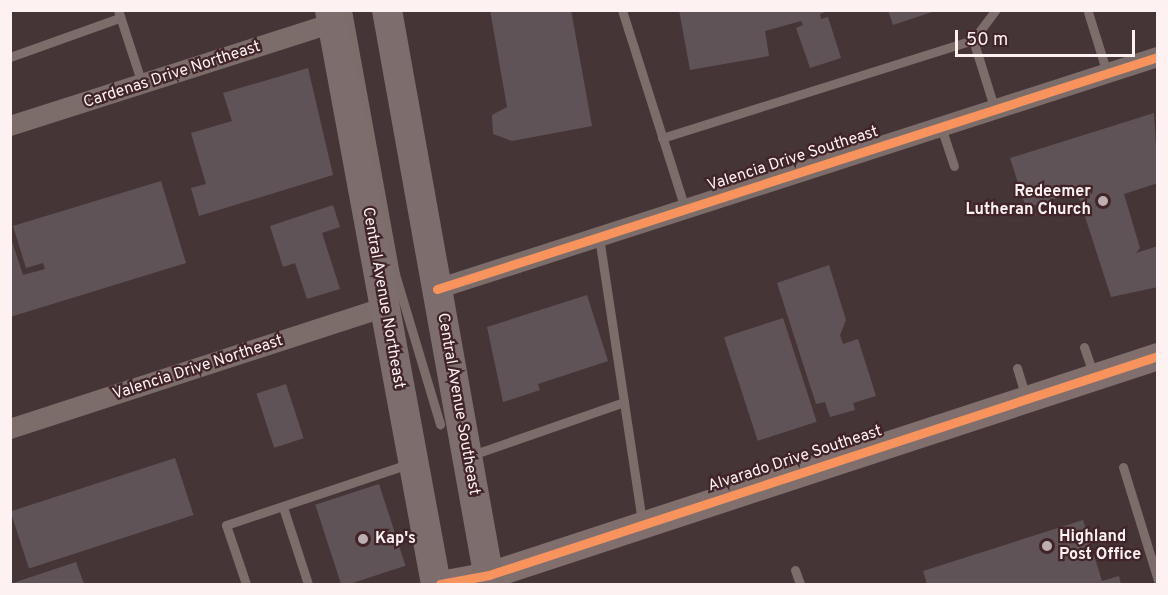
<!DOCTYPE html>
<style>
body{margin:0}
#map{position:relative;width:1168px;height:595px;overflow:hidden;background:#453537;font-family:Overpass,sans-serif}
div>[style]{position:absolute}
.building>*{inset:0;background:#605357;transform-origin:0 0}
.lane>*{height:9px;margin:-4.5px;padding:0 4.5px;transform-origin:4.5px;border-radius:4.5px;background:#7c6d6b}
.street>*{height:20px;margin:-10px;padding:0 10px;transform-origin:10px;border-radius:10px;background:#7c6d6b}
.secondary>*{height:27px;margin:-13.5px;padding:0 13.5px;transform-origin:13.5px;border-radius:13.5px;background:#806f6d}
.primary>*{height:30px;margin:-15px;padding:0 15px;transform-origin:15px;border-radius:15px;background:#7d6d6c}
.cycleway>*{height:9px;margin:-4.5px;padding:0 4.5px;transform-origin:4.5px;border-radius:4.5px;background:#f8935d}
.dots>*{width:16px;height:16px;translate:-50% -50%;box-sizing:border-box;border:3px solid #412428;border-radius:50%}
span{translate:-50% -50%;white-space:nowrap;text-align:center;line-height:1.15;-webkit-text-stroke:4.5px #412428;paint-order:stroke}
.street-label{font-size:16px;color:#fdf1f2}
.poi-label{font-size:16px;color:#fdf1f2;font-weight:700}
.right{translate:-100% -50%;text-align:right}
.left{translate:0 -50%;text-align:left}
.frame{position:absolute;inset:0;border:12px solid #fdf1f2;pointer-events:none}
.scale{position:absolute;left:955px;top:30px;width:180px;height:27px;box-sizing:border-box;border:3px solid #fdf1f2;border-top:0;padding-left:8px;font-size:18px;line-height:21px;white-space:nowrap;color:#fdf1f2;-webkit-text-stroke:4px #412428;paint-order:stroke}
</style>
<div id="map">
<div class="building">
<i style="clip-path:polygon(490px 10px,571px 10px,592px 126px,512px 141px,493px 134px,492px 115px,507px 107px)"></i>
<i style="clip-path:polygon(679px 10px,831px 10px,820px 14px,821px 19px,828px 17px,841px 58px,810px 68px,796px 28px,803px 25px,801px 21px,765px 31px,769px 56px,690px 70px)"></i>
<i style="clip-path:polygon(888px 10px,935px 10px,935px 11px,893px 25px)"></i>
<i style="clip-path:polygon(308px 68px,333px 175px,199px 216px,191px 188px,206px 184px,191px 133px,232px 121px,223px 93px)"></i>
<i style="clip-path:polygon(1154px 113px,1158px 183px,1124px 194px,1140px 248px,1136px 253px,1158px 246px,1158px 287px,1111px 297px,1077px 192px,1026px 208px,1010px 158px)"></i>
<i style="clip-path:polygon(161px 181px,186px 263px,10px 317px,10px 235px,23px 275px,45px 269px,43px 263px,26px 268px,13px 226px)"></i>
<i style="clip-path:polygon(333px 205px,340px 227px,322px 233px,340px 289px,307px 299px,295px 263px,283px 267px,270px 226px)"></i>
<i style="clip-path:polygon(829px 265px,846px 320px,840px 335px,843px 344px,858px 339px,876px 396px,853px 403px,855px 410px,830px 417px,825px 402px,816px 404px,777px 283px)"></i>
<i style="clip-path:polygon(587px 295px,608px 361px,538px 384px,540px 390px,503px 402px,487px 327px)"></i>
<i style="left:783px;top:318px;width:109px;height:62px;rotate:72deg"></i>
<i style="left:286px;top:384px;width:57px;height:31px;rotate:72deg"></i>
<i style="left:175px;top:458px;width:60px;height:173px;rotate:72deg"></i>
<i style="left:379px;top:484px;width:86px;height:67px;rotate:72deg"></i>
<i style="clip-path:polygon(1083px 520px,1102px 581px,1119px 576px,1121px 584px,927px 584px,923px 571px)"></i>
<i style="clip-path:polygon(76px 562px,84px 584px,10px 584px)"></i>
</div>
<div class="lane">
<i style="left:118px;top:10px;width:78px;rotate:72deg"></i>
<i style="left:347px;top:10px;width:268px;rotate:79.7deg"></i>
<i style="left:395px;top:274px;width:157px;rotate:73.3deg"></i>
<i style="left:622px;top:10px;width:209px;rotate:72.4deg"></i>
<i style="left:1088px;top:12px;width:64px;rotate:72.7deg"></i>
<i style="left:10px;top:57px;width:116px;rotate:-19.7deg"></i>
<i style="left:995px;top:110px;width:73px;rotate:-107.4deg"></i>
<i style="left:973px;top:40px;width:38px;rotate:-53deg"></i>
<i style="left:941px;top:127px;width:41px;rotate:71.6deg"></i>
<i style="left:662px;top:138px;width:326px;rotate:-17.5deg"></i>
<i style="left:599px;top:237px;width:288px;rotate:81.4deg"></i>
<i style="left:1084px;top:347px;width:31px;rotate:71deg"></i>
<i style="left:1017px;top:368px;width:30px;rotate:73deg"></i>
<i style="left:472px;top:455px;width:161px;rotate:-19.2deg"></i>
<i style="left:1123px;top:467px;width:118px;rotate:72.8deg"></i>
<i style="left:283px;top:507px;width:81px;rotate:72deg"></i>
<i style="left:795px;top:570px;width:15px;rotate:70deg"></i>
<i style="left:246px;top:584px;width:62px;rotate:-108.7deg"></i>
<i style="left:226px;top:525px;width:195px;rotate:-18.5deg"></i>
</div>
<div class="street">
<i style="left:10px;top:126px;width:339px;rotate:-17.7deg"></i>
<i style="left:437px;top:289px;width:757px;rotate:-17.84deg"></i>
<i style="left:10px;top:429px;width:394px;rotate:-18deg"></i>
</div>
<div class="secondary">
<i style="left:440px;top:584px;width:50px;rotate:-10.4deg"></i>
<i style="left:489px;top:575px;width:704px;rotate:-18.13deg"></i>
</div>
<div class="primary">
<i style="left:330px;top:10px;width:584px;rotate:79.54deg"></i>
<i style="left:387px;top:10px;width:583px;rotate:79.83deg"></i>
</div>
<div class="cycleway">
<i style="left:437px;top:289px;width:757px;rotate:-17.84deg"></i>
<i style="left:440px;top:584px;width:50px;rotate:-10.4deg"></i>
<i style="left:489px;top:575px;width:704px;rotate:-18.13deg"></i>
</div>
<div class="dots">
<i style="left:1103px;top:201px;background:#bdafb1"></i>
<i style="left:363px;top:539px;background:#bdafb1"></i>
<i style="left:1047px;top:546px;background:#bdafb1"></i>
</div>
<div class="street-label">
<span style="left:172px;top:75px;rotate:-18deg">Cardenas Drive Northeast</span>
<span style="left:793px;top:159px;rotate:-18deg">Valencia Drive Southeast</span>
<span style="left:383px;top:298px;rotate:80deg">Central Avenue Northeast</span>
<span style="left:198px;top:368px;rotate:-18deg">Valencia Drive Northeast</span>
<span style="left:458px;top:404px;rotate:80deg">Central Avenue Southeast</span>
<span style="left:795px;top:459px;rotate:-18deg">Alvarado Drive Southeast</span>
</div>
<div class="poi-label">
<span class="right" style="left:1091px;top:201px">Redeemer<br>Lutheran Church</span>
<span class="left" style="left:1059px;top:546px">Highland<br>Post Office</span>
<span class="left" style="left:375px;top:539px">Kap's</span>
</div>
<div class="frame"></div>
<div class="scale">50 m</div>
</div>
